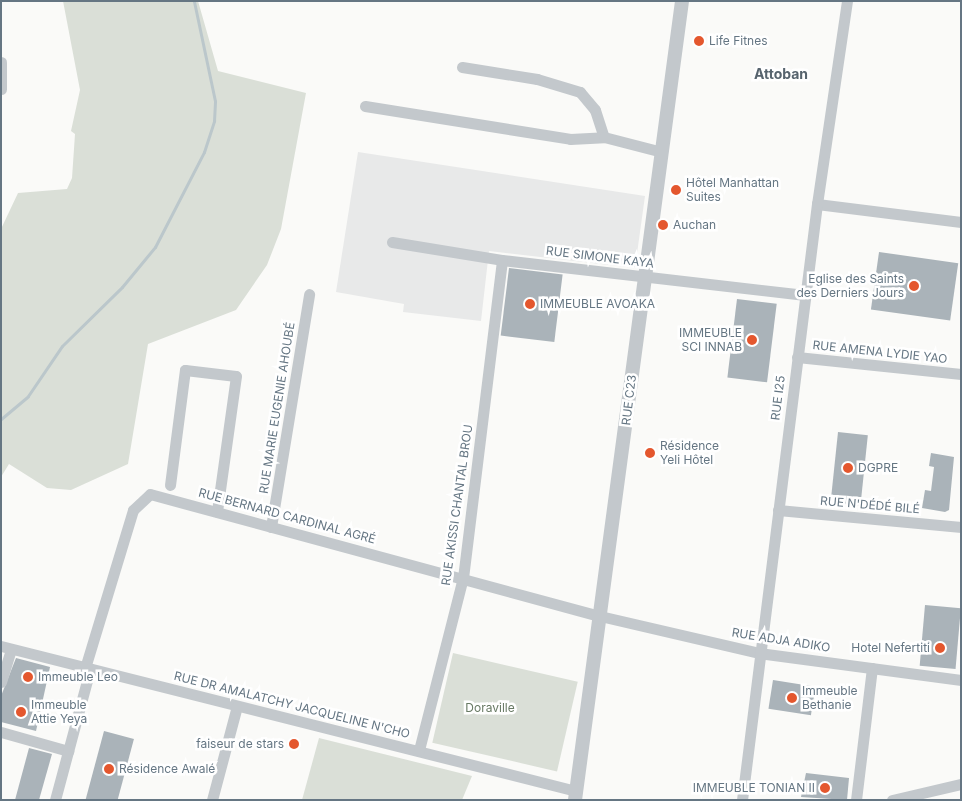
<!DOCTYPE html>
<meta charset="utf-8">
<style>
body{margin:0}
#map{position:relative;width:962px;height:801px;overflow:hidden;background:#fafaf8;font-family:Inter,sans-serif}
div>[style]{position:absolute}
.built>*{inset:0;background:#e8e9e9}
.green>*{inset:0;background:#dadfd7;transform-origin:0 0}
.stream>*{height:3px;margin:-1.5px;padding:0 1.5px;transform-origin:1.5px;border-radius:1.5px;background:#bbc7cb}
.building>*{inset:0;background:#aab3b9;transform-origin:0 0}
.minor>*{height:11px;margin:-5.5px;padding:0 5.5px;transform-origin:5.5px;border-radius:5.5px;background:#c3c8cc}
.tertiary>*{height:14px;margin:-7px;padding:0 7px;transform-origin:7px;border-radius:7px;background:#c3c8cc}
.dots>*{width:14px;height:14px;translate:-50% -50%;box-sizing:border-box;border:2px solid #fff;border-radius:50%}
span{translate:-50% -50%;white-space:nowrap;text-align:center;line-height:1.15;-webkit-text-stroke:5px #fff;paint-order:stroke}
.poi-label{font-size:12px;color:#657683}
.left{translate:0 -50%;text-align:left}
.right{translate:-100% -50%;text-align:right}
.street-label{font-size:12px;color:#657683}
.park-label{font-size:12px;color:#687a64}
.neighbourhood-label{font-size:14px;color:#57646e;font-weight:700}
.frame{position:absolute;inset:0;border:2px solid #657683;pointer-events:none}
</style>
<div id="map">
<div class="built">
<i style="clip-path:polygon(358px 152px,645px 196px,635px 268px,489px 251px,481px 321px,403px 312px,404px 304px,336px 292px)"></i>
</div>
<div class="green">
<i style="clip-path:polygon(63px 1px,198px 1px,218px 71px,306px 93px,281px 229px,267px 265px,236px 310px,148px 344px,128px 464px,71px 490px,47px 488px,9px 464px,1px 477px,1px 229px,18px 193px,67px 189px,72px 178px,75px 134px,71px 131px,80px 90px)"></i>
<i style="left:453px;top:653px;width:128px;height:92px;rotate:13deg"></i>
<i style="clip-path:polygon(319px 738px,472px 776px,462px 800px,302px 800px)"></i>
</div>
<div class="stream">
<i style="left:1px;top:419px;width:35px;rotate:-40deg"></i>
<i style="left:28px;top:396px;width:60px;rotate:-55.8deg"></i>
<i style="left:62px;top:346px;width:84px;rotate:-44.5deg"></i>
<i style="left:122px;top:287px;width:52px;rotate:-50.5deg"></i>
<i style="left:155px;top:247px;width:107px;rotate:-62.7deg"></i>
<i style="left:204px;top:152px;width:33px;rotate:-72deg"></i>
<i style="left:214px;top:121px;width:20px;rotate:-87deg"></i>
<i style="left:215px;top:101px;width:102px;rotate:-101.9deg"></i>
</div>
<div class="building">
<i style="left:879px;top:252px;width:80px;height:58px;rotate:8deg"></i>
<i style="left:509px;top:268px;width:54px;height:68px;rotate:7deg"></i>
<i style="left:737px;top:299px;width:40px;height:79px;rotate:7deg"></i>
<i style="left:838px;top:432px;width:30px;height:71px;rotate:6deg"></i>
<i style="clip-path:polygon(931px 453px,954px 457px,949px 510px,945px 512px,922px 508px,925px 490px,931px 491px,934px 467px,929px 466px)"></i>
<i style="left:925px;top:605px;width:36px;height:61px;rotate:5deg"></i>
<i style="clip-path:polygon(16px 658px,50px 667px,36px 731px,1px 722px,1px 696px)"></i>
<i style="left:773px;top:680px;width:43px;height:29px;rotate:9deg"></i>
<i style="left:104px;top:731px;width:31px;height:72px;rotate:15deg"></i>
<i style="clip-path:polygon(29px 748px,52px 754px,39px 800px,15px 800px)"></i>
<i style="clip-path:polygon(806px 773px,849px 778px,847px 800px,801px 797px)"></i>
</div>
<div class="minor">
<i style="left:1px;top:62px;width:27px;rotate:90deg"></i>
<i style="left:462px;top:67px;width:76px;rotate:9.1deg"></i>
<i style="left:537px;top:79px;width:45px;rotate:16.8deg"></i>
<i style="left:580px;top:92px;width:23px;rotate:50deg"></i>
<i style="left:595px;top:110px;width:28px;rotate:72deg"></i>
<i style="left:365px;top:106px;width:208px;rotate:9.1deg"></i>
<i style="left:570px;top:139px;width:34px;rotate:-3deg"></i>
<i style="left:604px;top:137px;width:60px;rotate:14.5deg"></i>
<i style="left:817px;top:204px;width:145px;rotate:7.1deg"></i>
<i style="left:392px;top:242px;width:111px;rotate:9.3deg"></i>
<i style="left:502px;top:260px;width:305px;rotate:6.6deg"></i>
<i style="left:797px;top:357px;width:165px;rotate:5.9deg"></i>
<i style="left:170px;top:485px;width:116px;rotate:-82.6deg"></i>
<i style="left:185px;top:370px;width:51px;rotate:6.7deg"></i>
<i style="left:236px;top:376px;width:137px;rotate:98deg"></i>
<i style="left:778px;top:510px;width:184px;rotate:5.3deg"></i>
<i style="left:271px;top:527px;width:236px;rotate:-80.7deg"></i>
<i style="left:1px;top:646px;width:593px;rotate:14.15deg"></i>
<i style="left:85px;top:668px;width:165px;rotate:-73.1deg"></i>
<i style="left:133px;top:510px;width:23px;rotate:-43deg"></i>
<i style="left:150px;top:494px;width:466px;rotate:15.2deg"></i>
<i style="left:600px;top:616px;width:163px;rotate:13.1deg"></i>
<i style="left:759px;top:653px;width:204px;rotate:7.6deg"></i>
<i style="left:1px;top:682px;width:34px;rotate:-73deg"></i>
<i style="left:1px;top:732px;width:70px;rotate:15.8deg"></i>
<i style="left:419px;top:750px;width:178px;rotate:-75.7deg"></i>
<i style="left:463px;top:578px;width:320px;rotate:-83deg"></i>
<i style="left:55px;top:800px;width:136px;rotate:-75deg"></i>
<i style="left:212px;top:800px;width:97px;rotate:-75.1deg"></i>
<i style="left:742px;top:800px;width:601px;rotate:-82.83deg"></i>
<i style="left:817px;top:204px;width:205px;rotate:-81.6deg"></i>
<i style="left:856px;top:800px;width:133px;rotate:-83.1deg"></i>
<i style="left:892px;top:800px;width:71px;rotate:-13.1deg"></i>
</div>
<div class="tertiary">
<i style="left:575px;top:800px;width:806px;rotate:-82.37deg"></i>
</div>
<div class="dots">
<i style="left:699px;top:41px;background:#e4572e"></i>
<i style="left:676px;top:190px;background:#e4572e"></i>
<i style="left:663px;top:225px;background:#e4572e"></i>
<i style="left:914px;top:286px;background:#e4572e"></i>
<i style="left:530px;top:304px;background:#e4572e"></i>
<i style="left:752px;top:340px;background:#e4572e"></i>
<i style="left:650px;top:453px;background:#e4572e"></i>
<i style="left:848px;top:468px;background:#e4572e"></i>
<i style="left:940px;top:648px;background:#e4572e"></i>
<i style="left:28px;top:677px;background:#e4572e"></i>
<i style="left:792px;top:698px;background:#e4572e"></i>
<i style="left:21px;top:712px;background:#e4572e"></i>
<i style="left:294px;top:744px;background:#e4572e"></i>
<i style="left:109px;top:769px;background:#e4572e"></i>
<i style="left:825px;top:788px;background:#e4572e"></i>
</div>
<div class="poi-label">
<span class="left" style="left:709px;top:41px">Life Fitnes</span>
<span class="left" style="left:686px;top:190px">Hôtel Manhattan<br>Suites</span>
<span class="left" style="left:673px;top:225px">Auchan</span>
<span class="right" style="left:904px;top:286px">Eglise des Saints<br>des Derniers Jours</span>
<span class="left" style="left:540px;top:304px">IMMEUBLE AVOAKA</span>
<span class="right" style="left:742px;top:340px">IMMEUBLE<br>SCI INNAB</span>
<span class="left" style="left:660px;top:453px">Résidence<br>Yeli Hôtel</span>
<span class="left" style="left:858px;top:468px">DGPRE</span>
<span class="right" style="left:930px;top:648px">Hotel Nefertiti</span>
<span class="left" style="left:38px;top:677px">Immeuble Leo</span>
<span class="left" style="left:802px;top:698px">Immeuble<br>Bethanie</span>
<span class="left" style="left:31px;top:712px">Immeuble<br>Attie Yeya</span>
<span class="right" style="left:284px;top:744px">faiseur de stars</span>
<span class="left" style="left:119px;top:769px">Résidence Awalé</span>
<span class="right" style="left:815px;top:788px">IMMEUBLE TONIAN II</span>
</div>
<div class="street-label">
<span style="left:600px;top:257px;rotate:7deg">RUE SIMONE KAYA</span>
<span style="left:880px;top:352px;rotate:6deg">RUE AMENA LYDIE YAO</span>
<span style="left:778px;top:398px;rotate:-83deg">RUE I25</span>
<span style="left:629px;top:400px;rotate:-83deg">RUE C23</span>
<span style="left:277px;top:408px;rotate:-81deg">RUE MARIE EUGENIE AHOUBÉ</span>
<span style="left:457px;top:505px;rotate:-82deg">RUE AKISSI CHANTAL BROU</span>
<span style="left:870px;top:505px;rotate:5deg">RUE N'DÉDÉ BILÉ</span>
<span style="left:287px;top:516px;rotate:15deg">RUE BERNARD CARDINAL AGRÉ</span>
<span style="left:781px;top:640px;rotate:9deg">RUE ADJA ADIKO</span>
<span style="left:292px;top:705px;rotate:14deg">RUE DR AMALATCHY JACQUELINE N'CHO</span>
</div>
<div class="park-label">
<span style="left:490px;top:708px">Doraville</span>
</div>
<div class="neighbourhood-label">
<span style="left:781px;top:74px">Attoban</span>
</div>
<div class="frame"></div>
</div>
